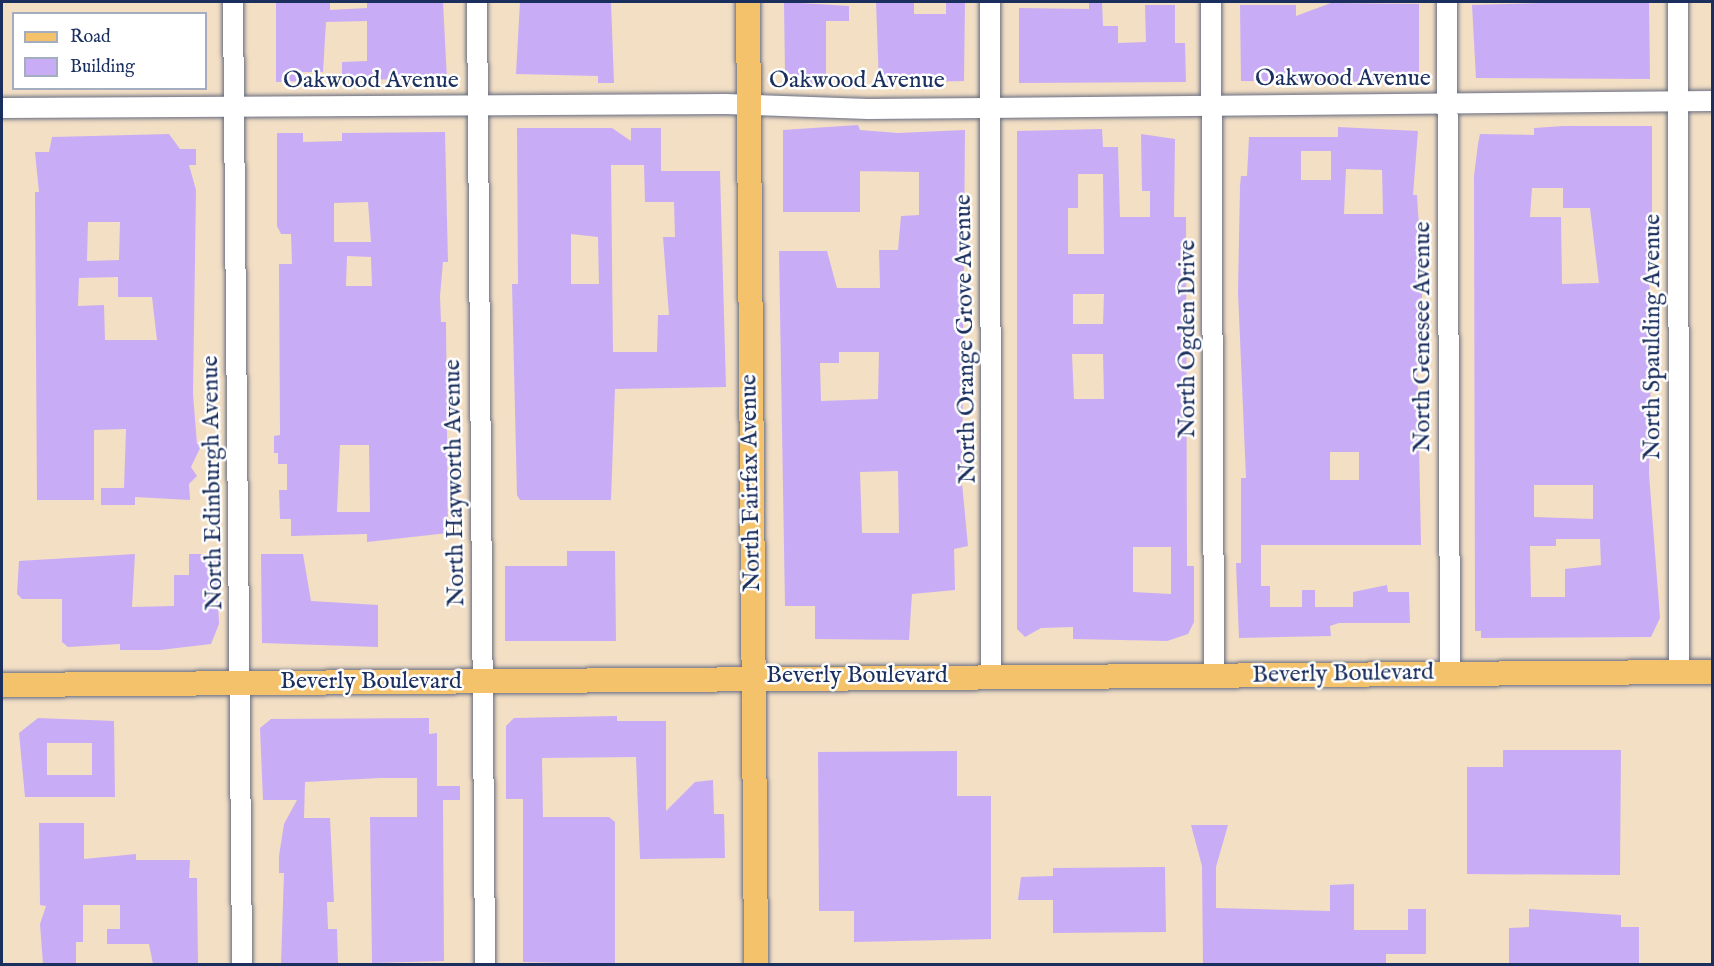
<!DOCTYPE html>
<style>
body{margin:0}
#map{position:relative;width:1714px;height:966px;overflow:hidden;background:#f3dfc4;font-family:"IM FELL English",serif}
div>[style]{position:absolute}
.building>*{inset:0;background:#c9acf6}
.roads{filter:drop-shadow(0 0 2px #676d82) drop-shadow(0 0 2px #676d82)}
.minor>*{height:20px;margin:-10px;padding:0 10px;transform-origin:10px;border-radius:10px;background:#fff}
.major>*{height:24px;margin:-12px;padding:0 12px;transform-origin:12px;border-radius:12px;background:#f3c26a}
span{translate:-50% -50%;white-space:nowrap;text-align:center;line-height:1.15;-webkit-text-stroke:5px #fff;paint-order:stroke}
.street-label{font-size:24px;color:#1b2f5e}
.frame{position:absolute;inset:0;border:3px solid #1b2f5e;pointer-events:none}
.legend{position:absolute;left:12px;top:12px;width:195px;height:78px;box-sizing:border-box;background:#fff;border:2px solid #a4acbf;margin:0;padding:8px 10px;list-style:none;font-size:18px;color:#1b2f5e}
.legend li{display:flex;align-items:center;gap:12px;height:30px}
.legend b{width:30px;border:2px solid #a4acbf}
</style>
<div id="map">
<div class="building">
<i style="clip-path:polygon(276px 2px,330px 2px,330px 10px,367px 8px,367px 2px,443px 2px,447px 80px,342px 79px,342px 62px,367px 61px,367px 21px,326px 22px,323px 72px,301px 72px,301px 81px,276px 82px)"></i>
<i style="clip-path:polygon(520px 2px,611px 2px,614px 83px,598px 83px,598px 76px,516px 74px)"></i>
<i style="clip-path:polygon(784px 2px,849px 6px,849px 21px,826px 21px,826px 85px,796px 85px,795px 74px,785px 74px)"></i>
<i style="clip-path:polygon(876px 2px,914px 2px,914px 14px,946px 14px,946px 2px,965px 2px,964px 81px,879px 83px)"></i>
<i style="clip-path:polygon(1089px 2px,1102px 2px,1103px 26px,1118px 26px,1118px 43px,1146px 42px,1145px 5px,1175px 5px,1175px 43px,1185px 43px,1186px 82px,1019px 83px,1019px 8px,1089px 9px)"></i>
<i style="clip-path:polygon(1575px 2px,1649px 2px,1650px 79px,1476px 78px,1472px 5px)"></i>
<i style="clip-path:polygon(1331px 3px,1419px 4px,1419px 82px,1241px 81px,1240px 5px,1296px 5px,1296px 16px)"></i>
<i style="clip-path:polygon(evenodd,858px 125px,860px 130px,898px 133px,965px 130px,962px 483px,968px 546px,954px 549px,955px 590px,912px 594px,909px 640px,815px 639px,815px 606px,785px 606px,779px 251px,827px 251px,837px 288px,880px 288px,879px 250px,898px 250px,901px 216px,919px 215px,919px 172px,860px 171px,860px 212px,783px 212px,783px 130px,858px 125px,839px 352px,879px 352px,878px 399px,821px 401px,820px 363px,839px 363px,839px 352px,858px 125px,898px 471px,899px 533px,862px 533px,860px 472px,898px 471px)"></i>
<i style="clip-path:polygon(evenodd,1563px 126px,1652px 126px,1652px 260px,1646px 260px,1652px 307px,1649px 474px,1660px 618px,1651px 637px,1481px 638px,1481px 631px,1475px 631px,1474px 176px,1478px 144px,1480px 134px,1534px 135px,1534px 128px,1563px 126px,1532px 188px,1563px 188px,1563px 208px,1590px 208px,1599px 283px,1562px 284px,1561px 217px,1530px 217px,1532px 188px,1563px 126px,1534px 485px,1593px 485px,1593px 519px,1534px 517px,1534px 485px,1563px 126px,1556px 539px,1600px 539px,1601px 565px,1565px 569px,1565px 597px,1531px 597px,1530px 546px,1556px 546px,1556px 539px)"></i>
<i style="clip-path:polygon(evenodd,1338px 127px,1418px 131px,1413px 195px,1417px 195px,1423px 287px,1417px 344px,1421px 545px,1261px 545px,1261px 586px,1270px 586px,1270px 607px,1302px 607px,1302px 590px,1315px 590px,1315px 607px,1353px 607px,1353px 592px,1387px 585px,1388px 592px,1409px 592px,1410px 623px,1339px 623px,1330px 626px,1331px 636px,1239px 638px,1236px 563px,1241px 563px,1241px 478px,1246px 478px,1238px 292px,1240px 186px,1241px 176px,1247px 176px,1249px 137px,1338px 137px,1338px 127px,1301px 151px,1331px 151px,1331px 180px,1301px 180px,1301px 151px,1338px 127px,1346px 169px,1382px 170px,1383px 214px,1344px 214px,1346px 169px,1338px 127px,1330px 452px,1359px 452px,1359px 480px,1330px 480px,1330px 452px)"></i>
<i style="clip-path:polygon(evenodd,517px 128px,612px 128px,631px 141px,631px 128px,661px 128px,661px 171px,720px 171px,726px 387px,615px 389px,611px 500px,520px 500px,517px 495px,512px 284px,518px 284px,517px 128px,611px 165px,644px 165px,645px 202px,674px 202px,675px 237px,663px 237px,669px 315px,658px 315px,657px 352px,613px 352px,611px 165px,517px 128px,571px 234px,598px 237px,599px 284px,571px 284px,571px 234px)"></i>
<i style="clip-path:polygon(evenodd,1102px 129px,1103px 147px,1118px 147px,1120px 217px,1150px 217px,1150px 191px,1142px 191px,1141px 134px,1175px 139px,1174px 217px,1186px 217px,1187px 566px,1194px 566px,1194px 622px,1188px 634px,1167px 641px,1073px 639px,1073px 627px,1041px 628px,1025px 637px,1017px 629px,1017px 131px,1102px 129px,1078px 174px,1103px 174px,1104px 254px,1068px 254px,1068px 208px,1078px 208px,1078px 174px,1102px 129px,1073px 294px,1104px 294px,1103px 324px,1073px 324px,1073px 294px,1102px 129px,1072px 354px,1103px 354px,1104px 399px,1074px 399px,1072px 354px,1102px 129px,1133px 547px,1171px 547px,1171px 594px,1133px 592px,1133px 547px)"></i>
<i style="clip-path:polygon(evenodd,445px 132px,448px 262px,443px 262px,440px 296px,441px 322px,446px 322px,448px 533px,367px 542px,367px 534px,291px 536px,291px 519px,280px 519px,279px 490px,287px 490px,287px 464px,278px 464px,278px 453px,274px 453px,274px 436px,280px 435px,279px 264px,292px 264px,291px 234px,281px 234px,277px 226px,277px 133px,303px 133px,303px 142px,342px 141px,342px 133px,445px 132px,368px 202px,371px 242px,334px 242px,334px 203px,368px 202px,445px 132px,347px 256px,371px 257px,372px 286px,346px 286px,347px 256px,445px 132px,340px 445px,369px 445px,370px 512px,337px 512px,340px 445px)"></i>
<i style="clip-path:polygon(evenodd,169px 134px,180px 149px,196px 149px,196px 165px,189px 165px,196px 190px,193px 394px,197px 444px,202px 444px,191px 467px,197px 476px,189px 484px,190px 500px,135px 497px,135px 505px,101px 505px,101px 488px,124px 488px,126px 429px,94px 430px,94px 500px,37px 500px,35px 192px,39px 192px,35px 152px,49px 152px,52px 137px,169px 134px,88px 222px,120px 222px,119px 260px,87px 261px,88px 222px,169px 134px,118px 277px,118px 297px,152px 297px,157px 340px,105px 340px,104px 305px,78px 306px,79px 278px,118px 277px)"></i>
<i style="clip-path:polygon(567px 551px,615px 551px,616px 641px,505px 641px,505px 566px,567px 566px)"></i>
<i style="clip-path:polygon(135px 554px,132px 607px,174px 606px,174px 575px,189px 575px,189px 554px,216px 554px,219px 624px,211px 644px,160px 650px,120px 650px,120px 644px,68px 647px,62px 642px,62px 599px,22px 599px,17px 594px,19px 561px)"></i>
<i style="clip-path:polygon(261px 554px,303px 554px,311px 601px,378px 605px,378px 647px,262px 643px)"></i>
<i style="clip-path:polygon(617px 716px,617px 721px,666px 721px,666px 811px,695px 782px,713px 780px,714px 814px,724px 814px,725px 858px,640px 859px,636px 757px,542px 758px,543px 817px,609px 817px,615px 822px,615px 964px,523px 962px,523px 799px,506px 799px,506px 726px,514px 718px)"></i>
<i style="clip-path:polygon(evenodd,38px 718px,114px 721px,115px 797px,25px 797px,19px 733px,38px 718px,47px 743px,92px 743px,92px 775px,47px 775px,47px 743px)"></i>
<i style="clip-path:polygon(429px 718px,429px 734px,437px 733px,437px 786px,460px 786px,460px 800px,443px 800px,444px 961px,372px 963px,370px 817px,417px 817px,417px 778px,380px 778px,305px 782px,304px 818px,330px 818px,334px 902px,327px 902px,328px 929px,337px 929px,338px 963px,281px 964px,284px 873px,279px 873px,279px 856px,284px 824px,297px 800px,263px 800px,260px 728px,271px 719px)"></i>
<i style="clip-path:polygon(1503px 750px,1621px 750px,1620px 875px,1467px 874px,1467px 767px,1503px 767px)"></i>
<i style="clip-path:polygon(957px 751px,957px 796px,991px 796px,991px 939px,854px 942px,854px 911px,819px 911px,818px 752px)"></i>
<i style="clip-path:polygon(39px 823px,84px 823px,84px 859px,136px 854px,136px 860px,190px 860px,189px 878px,197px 878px,198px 964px,153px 964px,149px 944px,107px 944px,107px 929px,120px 929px,120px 905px,83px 905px,83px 942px,76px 942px,76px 964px,43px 964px,40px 924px,46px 906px,40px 905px)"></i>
<i style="clip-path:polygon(1191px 825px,1228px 825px,1216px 867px,1216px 908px,1330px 911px,1330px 885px,1354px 884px,1354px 930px,1408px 930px,1408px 909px,1426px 909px,1426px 954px,1386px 954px,1386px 964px,1203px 964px,1202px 866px)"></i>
<i style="clip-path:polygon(1165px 867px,1166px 932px,1053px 933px,1053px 900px,1018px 900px,1021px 877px,1053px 876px,1053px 868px)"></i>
<i style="clip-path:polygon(1529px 909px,1621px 915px,1621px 927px,1639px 927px,1639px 964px,1509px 964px,1509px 928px,1529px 927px)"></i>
</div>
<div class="roads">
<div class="minor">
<i style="left:233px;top:2px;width:962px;rotate:89.46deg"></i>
<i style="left:477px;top:2px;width:962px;rotate:89.52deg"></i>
<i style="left:990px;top:2px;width:674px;rotate:89.91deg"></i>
<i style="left:1211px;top:2px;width:673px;rotate:89.74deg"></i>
<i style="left:1447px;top:2px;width:671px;rotate:89.74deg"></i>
<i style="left:1678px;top:2px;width:670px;rotate:89.91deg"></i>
<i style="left:2px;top:108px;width:724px;rotate:-0.32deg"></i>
<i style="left:726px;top:104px;width:142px;rotate:2deg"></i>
<i style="left:868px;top:109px;width:844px;rotate:-0.54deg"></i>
</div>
<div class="major">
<i style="left:748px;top:2px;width:962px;rotate:89.52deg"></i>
<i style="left:2px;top:685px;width:1710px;rotate:-0.44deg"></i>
</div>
</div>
<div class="street-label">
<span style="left:1343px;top:79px">Oakwood Avenue</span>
<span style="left:371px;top:81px">Oakwood Avenue</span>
<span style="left:857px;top:81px">Oakwood Avenue</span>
<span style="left:1423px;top:337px;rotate:-90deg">North Genesee Avenue</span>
<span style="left:1653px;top:337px;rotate:-90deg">North Spaulding Avenue</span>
<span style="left:966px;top:339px;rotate:-91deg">North Orange Grove Avenue</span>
<span style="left:1188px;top:339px;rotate:-90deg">North Ogden Drive</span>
<span style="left:213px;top:483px;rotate:-91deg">North Edinburgh Avenue</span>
<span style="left:455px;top:483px;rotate:-91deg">North Hayworth Avenue</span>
<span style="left:751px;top:483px;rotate:-91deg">North Fairfax Avenue</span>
<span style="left:1343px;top:674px;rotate:-1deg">Beverly Boulevard</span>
<span style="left:857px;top:676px">Beverly Boulevard</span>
<span style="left:371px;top:682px">Beverly Boulevard</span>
</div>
<div class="frame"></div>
<ul class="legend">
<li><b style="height:8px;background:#f3c26a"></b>Road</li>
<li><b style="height:16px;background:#c9acf6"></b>Building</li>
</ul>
</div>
